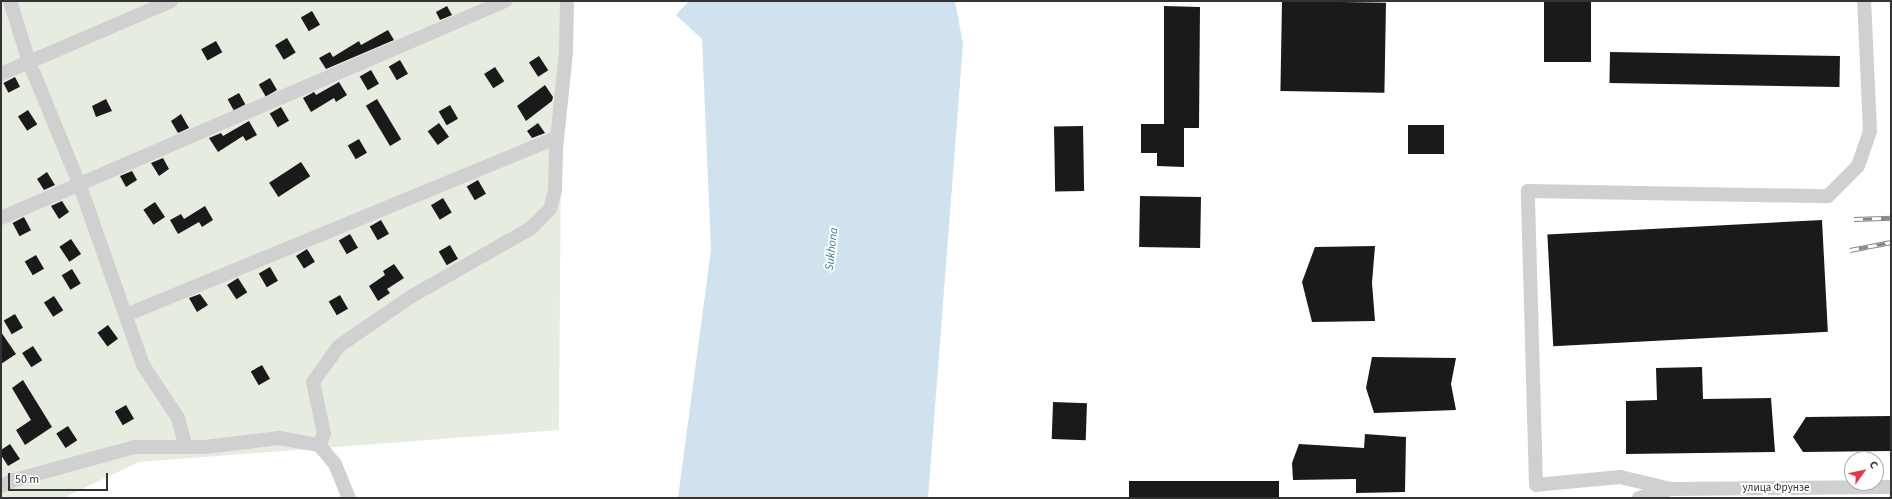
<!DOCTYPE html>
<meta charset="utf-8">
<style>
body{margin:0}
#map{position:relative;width:1892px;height:499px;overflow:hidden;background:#fff;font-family:"Source Sans 3",sans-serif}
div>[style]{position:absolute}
.green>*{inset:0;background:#e6ecdf}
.water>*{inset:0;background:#cfe2ee}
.building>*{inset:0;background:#1a1a1a;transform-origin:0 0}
.minor>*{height:14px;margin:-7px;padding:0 7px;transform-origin:7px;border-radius:7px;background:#d0d0d0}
.rail>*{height:4.5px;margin-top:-2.25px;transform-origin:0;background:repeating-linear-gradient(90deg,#fff 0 9px,#888 0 18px);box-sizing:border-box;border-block:1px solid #888}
span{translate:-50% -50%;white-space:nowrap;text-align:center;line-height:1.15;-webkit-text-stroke:4px #fff;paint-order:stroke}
.street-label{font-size:11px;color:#333}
.water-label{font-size:12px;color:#3f7597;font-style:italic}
.frame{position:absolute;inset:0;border:2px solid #333;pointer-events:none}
.north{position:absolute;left:1844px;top:451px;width:40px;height:40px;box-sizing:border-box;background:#fff;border:1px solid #adadad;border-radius:50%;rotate:57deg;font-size:11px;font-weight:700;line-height:16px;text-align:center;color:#333}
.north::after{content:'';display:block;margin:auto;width:14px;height:18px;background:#e63946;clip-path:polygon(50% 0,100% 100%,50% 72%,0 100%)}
.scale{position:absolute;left:8px;top:473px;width:100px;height:18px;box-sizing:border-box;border:2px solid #333;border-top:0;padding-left:5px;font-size:12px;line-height:14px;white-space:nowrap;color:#333;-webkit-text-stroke:3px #fff;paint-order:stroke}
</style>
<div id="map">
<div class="green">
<i style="clip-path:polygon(1px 1px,562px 1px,559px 430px,139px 462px,63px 498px,1px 498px)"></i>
</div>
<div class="water">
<i style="clip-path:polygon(689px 1px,955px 1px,963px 44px,928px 498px,678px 498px,711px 250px,702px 39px,676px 15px)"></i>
</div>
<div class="building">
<i style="left:1282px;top:1px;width:104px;height:90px;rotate:1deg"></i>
<i style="left:1544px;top:1px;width:47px;height:61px"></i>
<i style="clip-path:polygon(447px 6px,452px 15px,440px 20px,436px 12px)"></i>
<i style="clip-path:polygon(1164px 6px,1200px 7px,1199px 128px,1184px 128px,1184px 167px,1157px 166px,1157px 153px,1141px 153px,1141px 124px,1164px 124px)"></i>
<i style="left:312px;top:11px;width:16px;height:13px;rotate:60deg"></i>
<i style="clip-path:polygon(388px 30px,394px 40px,326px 69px,319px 58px,330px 52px,333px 57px,359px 41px,361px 45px)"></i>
<i style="left:287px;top:38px;width:17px;height:14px;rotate:59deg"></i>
<i style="left:216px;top:41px;width:13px;height:17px;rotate:61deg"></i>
<i style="left:1610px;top:52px;width:230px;height:31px;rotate:1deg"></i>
<i style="left:539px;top:56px;width:17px;height:12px;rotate:57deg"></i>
<i style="left:400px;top:60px;width:16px;height:13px;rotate:60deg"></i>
<i style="left:495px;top:67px;width:17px;height:13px;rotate:57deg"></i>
<i style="left:371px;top:70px;width:16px;height:13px;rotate:60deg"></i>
<i style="left:15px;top:77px;width:11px;height:13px;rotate:63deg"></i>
<i style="left:270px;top:78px;width:14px;height:13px;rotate:60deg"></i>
<i style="clip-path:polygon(339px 82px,347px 95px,336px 102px,334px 98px,311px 112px,303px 98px,314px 92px,316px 95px)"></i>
<i style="clip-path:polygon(545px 85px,553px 97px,552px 101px,526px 121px,517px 106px)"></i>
<i style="left:239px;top:93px;width:13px;height:13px;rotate:61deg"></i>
<i style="clip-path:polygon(106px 99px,112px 111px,96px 117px,92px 106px)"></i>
<i style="left:377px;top:99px;width:47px;height:13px;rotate:59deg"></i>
<i style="left:450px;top:105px;width:16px;height:13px;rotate:60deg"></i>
<i style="left:281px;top:107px;width:16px;height:13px;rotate:60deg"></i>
<i style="left:28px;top:110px;width:17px;height:12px;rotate:57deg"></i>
<i style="clip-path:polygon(181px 114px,189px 128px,178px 133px,171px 121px)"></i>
<i style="clip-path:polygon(249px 121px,257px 135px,246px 141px,243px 136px,218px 152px,209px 138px,221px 133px,223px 136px)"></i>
<i style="left:439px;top:123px;width:17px;height:14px;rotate:54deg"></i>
<i style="clip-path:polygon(538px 123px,545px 133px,532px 138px,527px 131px)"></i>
<i style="left:1408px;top:125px;width:36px;height:29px"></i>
<i style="left:1083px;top:126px;width:65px;height:29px;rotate:89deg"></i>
<i style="left:359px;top:139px;width:16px;height:13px;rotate:60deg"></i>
<i style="clip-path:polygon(163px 158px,169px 169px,159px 176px,151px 163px)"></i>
<i style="left:301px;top:162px;width:17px;height:38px;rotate:57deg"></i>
<i style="clip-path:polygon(132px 171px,137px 180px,126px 187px,120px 176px)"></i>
<i style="clip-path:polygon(47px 172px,55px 185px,44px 190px,37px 179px)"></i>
<i style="left:478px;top:180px;width:16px;height:13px;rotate:60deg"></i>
<i style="left:1201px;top:197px;width:51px;height:61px;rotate:91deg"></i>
<i style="left:443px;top:198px;width:17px;height:14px;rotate:59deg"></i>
<i style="clip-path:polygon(62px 201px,69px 212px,59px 219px,51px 206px)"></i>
<i style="left:155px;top:202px;width:18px;height:14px;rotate:56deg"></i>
<i style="clip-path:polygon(205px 206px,213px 220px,202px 227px,199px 222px,178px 234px,170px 220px,181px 214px,184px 219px)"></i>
<i style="left:24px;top:217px;width:15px;height:13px;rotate:62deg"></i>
<i style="left:381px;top:220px;width:16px;height:13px;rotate:60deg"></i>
<i style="left:1822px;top:220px;width:112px;height:275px;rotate:87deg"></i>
<i style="left:350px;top:234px;width:16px;height:13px;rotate:60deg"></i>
<i style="left:71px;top:239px;width:18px;height:14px;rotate:56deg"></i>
<i style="left:450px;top:245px;width:16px;height:13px;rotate:60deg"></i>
<i style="clip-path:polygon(1375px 246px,1372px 283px,1375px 321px,1312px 322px,1302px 282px,1315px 247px)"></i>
<i style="left:307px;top:249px;width:15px;height:13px;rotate:58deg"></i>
<i style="left:36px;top:255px;width:16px;height:13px;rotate:60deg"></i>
<i style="clip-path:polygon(394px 264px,404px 278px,387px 289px,390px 293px,378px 301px,369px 286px,385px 275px,383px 271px)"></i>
<i style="left:270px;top:267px;width:16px;height:13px;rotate:60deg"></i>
<i style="left:72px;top:269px;width:17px;height:12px;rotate:59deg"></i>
<i style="left:238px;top:278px;width:17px;height:13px;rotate:57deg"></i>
<i style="clip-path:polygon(200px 294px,208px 305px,197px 312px,189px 298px)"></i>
<i style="left:340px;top:295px;width:16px;height:13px;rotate:60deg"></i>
<i style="left:54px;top:296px;width:17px;height:12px;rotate:57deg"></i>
<i style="left:15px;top:314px;width:16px;height:13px;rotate:60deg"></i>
<i style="left:108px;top:325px;width:17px;height:13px;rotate:54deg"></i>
<i style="clip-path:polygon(1px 332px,16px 354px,1px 364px)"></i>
<i style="left:33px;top:346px;width:17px;height:13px;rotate:57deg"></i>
<i style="clip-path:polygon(1372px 357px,1456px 358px,1451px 384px,1456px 410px,1374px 413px,1366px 388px)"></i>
<i style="left:262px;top:365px;width:16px;height:13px;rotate:60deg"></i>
<i style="clip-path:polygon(1702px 367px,1703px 399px,1771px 398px,1775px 452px,1626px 454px,1626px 401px,1657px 400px,1656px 368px)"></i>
<i style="clip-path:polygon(23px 380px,52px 427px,25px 445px,16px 430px,31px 420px,12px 388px)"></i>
<i style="left:1053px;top:402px;width:34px;height:37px;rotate:2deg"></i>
<i style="left:126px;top:405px;width:16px;height:13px;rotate:60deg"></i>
<i style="clip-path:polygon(1891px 416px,1891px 451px,1803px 452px,1793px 437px,1806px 417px)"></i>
<i style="left:68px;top:426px;width:17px;height:14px;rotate:57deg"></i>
<i style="clip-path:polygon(1365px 434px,1406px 437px,1405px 492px,1356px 493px,1356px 479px,1293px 480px,1292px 463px,1299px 444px,1364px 448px)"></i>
<i style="clip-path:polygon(10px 444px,20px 459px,8px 466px,1px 455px,1px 450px)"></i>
<i style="left:1129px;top:481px;width:150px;height:17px"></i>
</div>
<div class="minor">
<i style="left:10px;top:1px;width:64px;rotate:72.7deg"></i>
<i style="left:29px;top:62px;width:134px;rotate:67.6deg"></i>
<i style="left:80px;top:186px;width:190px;rotate:70.6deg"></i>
<i style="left:143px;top:365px;width:64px;rotate:56.6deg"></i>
<i style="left:178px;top:418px;width:30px;rotate:75deg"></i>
<i style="left:1px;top:74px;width:185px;rotate:-23.2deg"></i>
<i style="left:1px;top:218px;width:549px;rotate:-23.29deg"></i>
<i style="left:126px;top:315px;width:466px;rotate:-22.4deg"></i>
<i style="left:319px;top:445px;width:12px;rotate:-66deg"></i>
<i style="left:324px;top:434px;width:53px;rotate:-101.9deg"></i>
<i style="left:313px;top:382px;width:44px;rotate:-54.2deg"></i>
<i style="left:339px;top:346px;width:88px;rotate:-34.4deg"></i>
<i style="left:412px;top:296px;width:137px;rotate:-29.7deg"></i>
<i style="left:531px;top:228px;width:27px;rotate:-45deg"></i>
<i style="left:550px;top:209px;width:20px;rotate:-75deg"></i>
<i style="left:555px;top:190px;width:41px;rotate:-88.6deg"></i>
<i style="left:556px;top:149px;width:98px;rotate:-84.1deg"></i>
<i style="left:566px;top:52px;width:51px;rotate:-88.9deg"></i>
<i style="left:1px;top:486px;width:14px;rotate:-25deg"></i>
<i style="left:14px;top:480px;width:125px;rotate:-15.3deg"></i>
<i style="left:135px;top:447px;width:70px"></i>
<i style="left:205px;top:447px;width:75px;rotate:-6.9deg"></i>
<i style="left:279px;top:438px;width:41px;rotate:9.9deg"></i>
<i style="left:319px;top:445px;width:25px;rotate:50deg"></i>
<i style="left:335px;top:464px;width:37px;rotate:68deg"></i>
<i style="left:1671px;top:489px;width:52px;rotate:-166.8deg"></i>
<i style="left:1620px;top:477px;width:84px;rotate:174.6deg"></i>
<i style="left:1536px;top:485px;width:294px;rotate:-91.6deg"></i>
<i style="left:1528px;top:191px;width:300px;rotate:1deg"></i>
<i style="left:1828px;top:196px;width:42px;rotate:-45deg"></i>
<i style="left:1858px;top:166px;width:37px;rotate:-71deg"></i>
<i style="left:1870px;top:131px;width:130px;rotate:-92.6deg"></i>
<i style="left:1639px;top:498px;width:33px;rotate:-16deg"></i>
<i style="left:1671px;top:489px;width:220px;rotate:-0.5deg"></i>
</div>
<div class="rail">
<i style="left:1854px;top:219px;width:37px;rotate:-2deg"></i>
<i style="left:1850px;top:250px;width:42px;rotate:-11deg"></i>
</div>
<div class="street-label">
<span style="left:1776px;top:488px">улица Фрунзе</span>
</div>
<div class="water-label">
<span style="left:832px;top:249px;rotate:-84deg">Sukhona</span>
</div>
<div class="frame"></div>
<div class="north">С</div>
<div class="scale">50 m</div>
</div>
